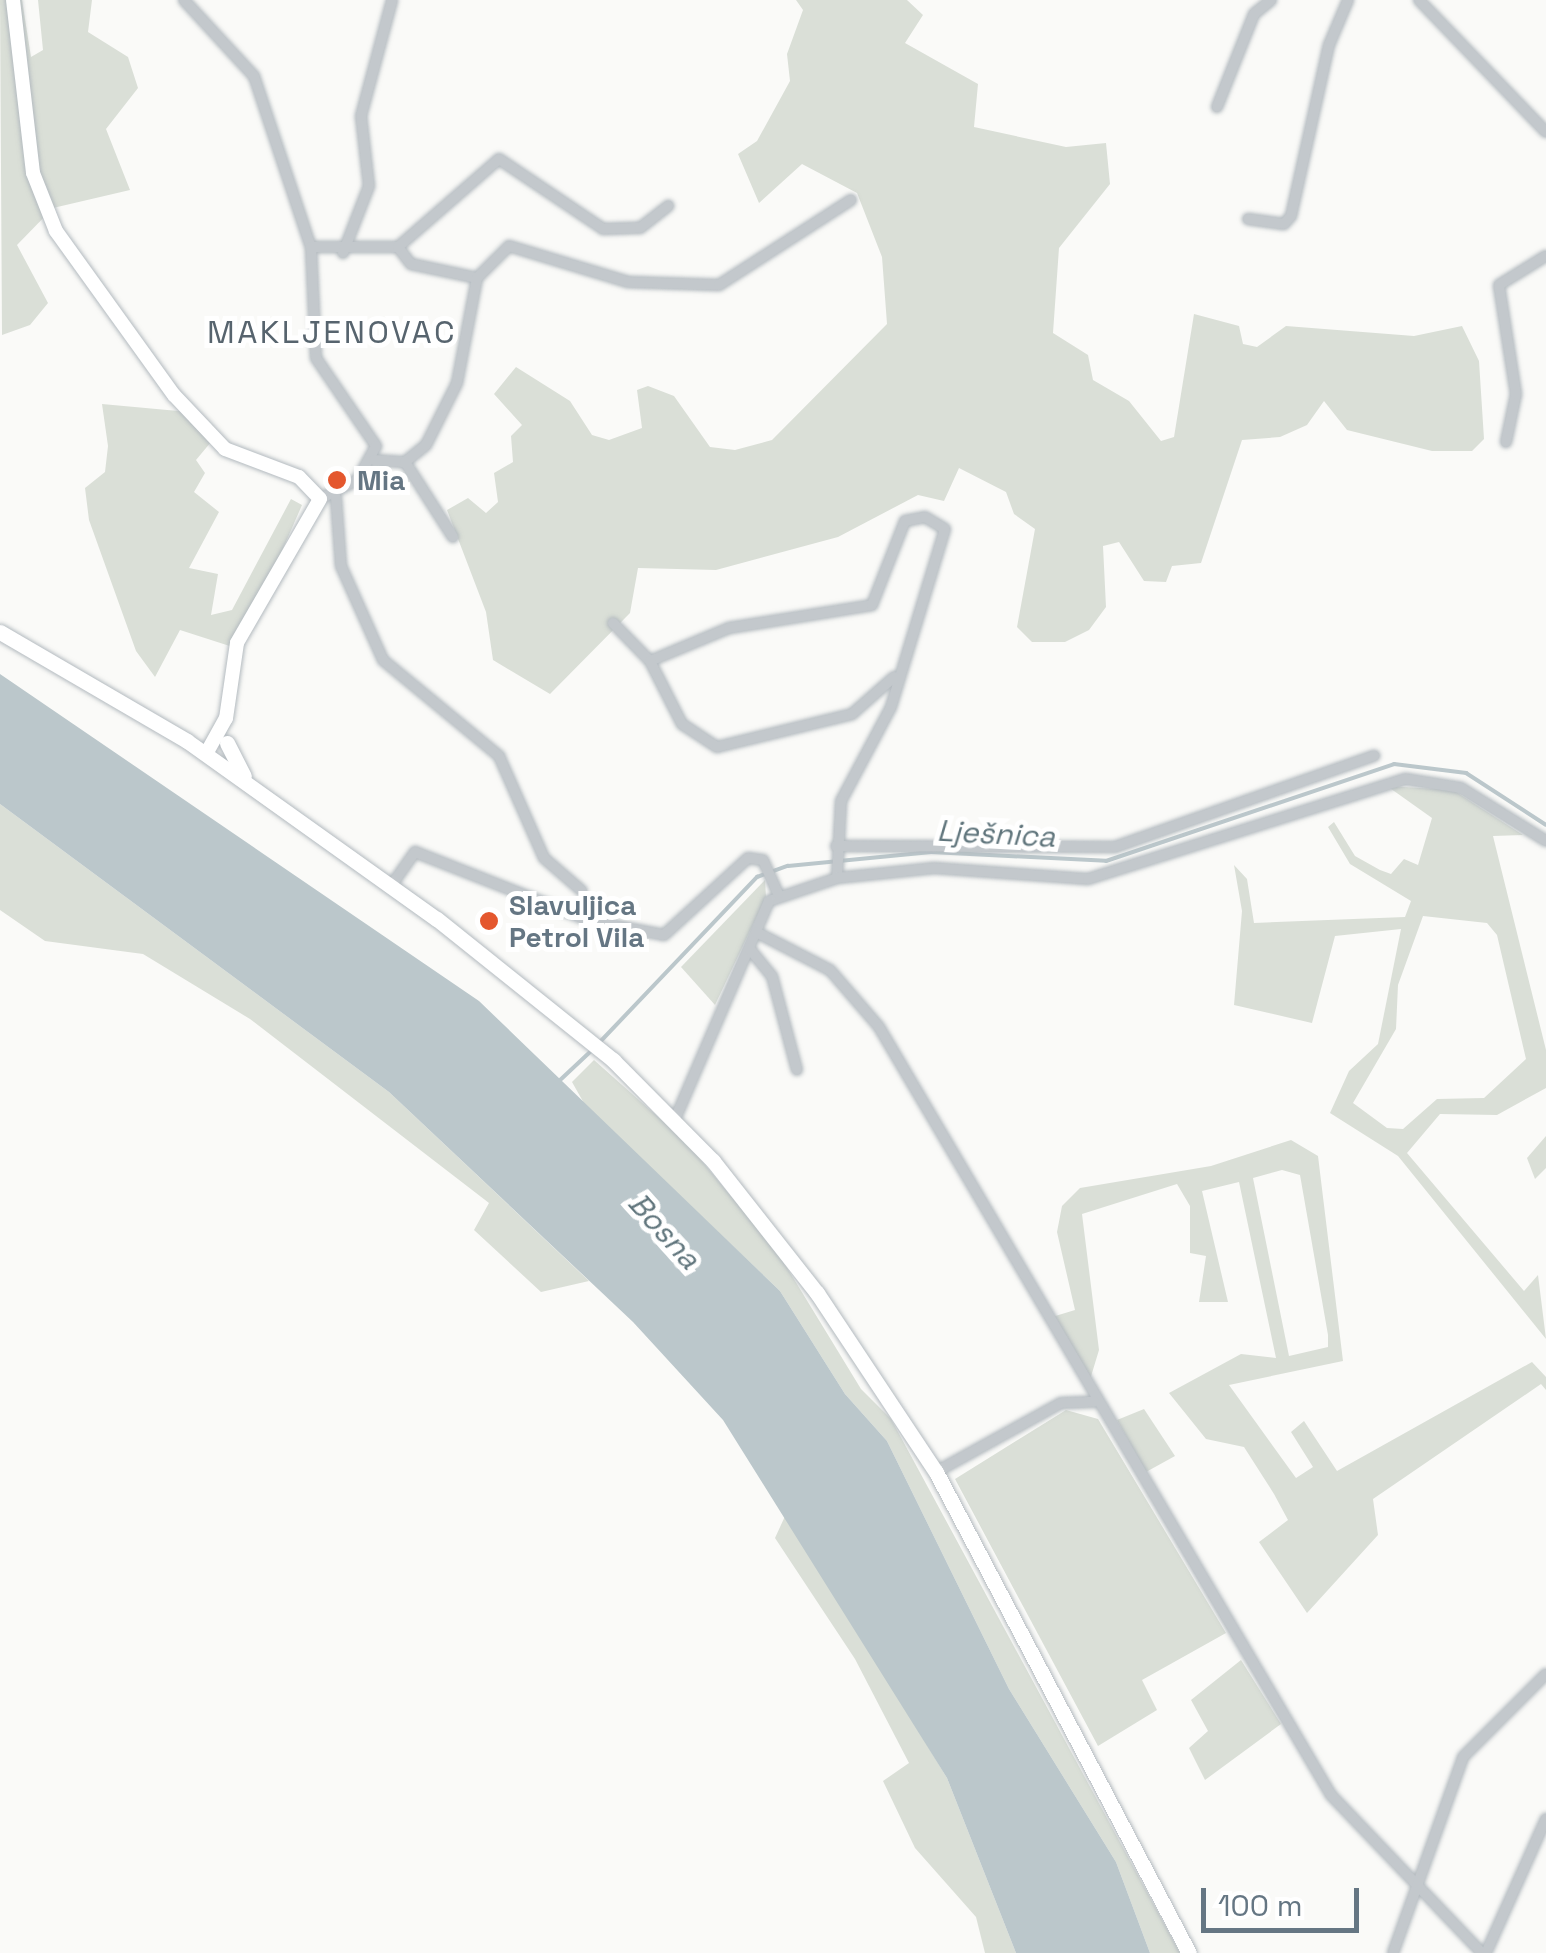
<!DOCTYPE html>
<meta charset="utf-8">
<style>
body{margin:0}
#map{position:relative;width:1546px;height:1953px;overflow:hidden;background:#fafaf8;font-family:"Space Grotesk",sans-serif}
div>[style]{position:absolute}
.green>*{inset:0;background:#dadfd7}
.water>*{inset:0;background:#bbc7cb}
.stream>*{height:4px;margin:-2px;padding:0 2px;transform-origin:2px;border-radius:2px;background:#bbc7cb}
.roads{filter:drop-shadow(0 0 2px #b3babf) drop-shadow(0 0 2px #b3babf)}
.street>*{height:10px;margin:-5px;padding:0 5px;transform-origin:5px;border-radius:5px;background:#c3c8cc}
.secondary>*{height:14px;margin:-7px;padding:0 7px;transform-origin:7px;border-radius:7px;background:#fff}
.primary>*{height:15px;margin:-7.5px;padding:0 7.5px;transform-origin:7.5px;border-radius:7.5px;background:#fff}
.dots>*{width:28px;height:28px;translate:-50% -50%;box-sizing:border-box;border:5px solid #fff;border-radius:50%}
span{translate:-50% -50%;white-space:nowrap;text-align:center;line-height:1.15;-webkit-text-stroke:10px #fff;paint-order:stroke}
.poi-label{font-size:28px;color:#657683;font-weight:700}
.left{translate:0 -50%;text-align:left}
.water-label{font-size:30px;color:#60757c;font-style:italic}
.quarter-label{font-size:32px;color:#57646e;letter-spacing:2.5px}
.scale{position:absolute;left:1201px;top:1888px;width:158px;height:45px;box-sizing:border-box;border:5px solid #657683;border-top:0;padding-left:12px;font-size:30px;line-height:35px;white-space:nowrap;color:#657683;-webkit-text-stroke:8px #fff;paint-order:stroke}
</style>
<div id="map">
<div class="green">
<i style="clip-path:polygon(0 0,22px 0,31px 57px,43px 50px,38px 0,92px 0,88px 32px,128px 57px,138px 88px,106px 129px,130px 190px,53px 208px,17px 245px,48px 303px,30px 325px,2px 335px)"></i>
<i style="clip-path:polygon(796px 0,907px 0,923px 15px,905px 43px,978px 84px,974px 127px,1066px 147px,1106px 143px,1110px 184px,1059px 248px,1053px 333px,1088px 355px,1093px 380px,1129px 401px,1161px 441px,1174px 437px,1194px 314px,1239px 326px,1243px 344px,1257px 347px,1286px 326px,1414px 336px,1462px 326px,1479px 361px,1484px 439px,1472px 451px,1432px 451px,1347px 430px,1324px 401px,1307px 425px,1280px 437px,1242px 440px,1201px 563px,1172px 566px,1166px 582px,1144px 581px,1119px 542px,1103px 546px,1106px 607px,1089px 630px,1065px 642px,1032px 642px,1017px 627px,1035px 529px,1014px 514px,1006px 492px,959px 468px,944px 501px,918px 495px,838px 537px,716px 570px,638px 568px,630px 613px,550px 694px,493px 660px,486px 612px,447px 510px,468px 498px,486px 513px,498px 502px,494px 473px,513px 462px,511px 436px,522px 425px,494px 394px,516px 367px,570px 401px,592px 435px,609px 440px,642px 428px,637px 390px,648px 386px,674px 396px,710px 447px,735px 450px,772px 440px,887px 324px,882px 257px,857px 193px,802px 164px,759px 203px,738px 154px,757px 141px,790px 81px,787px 54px,803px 10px)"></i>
<i style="clip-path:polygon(102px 404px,189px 412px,211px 442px,196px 460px,205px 473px,194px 492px,219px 512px,189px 568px,218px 574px,211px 615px,232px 610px,291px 499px,302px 505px,239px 649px,180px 630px,155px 677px,136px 651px,89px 520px,85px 488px,105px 472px,108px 446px)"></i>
<i style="clip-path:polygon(evenodd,1387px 786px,1453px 790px,1523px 835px,1493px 836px,1546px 1050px,1546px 1088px,1497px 1115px,1440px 1114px,1407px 1153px,1524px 1291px,1538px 1275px,1546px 1339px,1398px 1156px,1330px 1113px,1349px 1071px,1378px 1044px,1401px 929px,1335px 936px,1312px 1023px,1234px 1005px,1242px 911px,1234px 865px,1247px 879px,1254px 923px,1405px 917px,1411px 901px,1350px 864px,1328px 827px,1334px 822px,1355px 856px,1380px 870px,1391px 874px,1404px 859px,1418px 865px,1432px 818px,1387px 786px,1423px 916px,1487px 923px,1497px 935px,1526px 1059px,1484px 1098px,1437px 1099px,1403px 1129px,1387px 1128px,1353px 1103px,1396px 1029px,1398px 985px,1423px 916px)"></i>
<i style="clip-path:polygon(0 804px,389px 1092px,589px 1281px,541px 1292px,474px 1230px,489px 1203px,250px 1019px,143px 954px,45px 941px,0 910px)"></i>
<i style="clip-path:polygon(765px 880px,766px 897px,715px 1005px,681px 967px)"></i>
<i style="clip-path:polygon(594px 1060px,686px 1142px,778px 1253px,861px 1389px,891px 1419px,1180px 1953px,1150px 1953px,1116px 1862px,1009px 1689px,887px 1441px,845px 1394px,780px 1291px,585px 1105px,572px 1082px)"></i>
<i style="clip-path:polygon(1546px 1136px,1546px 1168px,1535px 1179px,1527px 1158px)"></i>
<i style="clip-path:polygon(evenodd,1291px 1140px,1318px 1156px,1343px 1361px,1229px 1385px,1296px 1478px,1313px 1467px,1291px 1432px,1304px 1421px,1337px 1471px,1532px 1362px,1546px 1377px,1546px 1390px,1541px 1384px,1373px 1499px,1378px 1535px,1307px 1613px,1259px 1542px,1288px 1520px,1274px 1494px,1244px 1447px,1206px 1439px,1169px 1393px,1241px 1354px,1276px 1358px,1239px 1182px,1202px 1191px,1228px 1302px,1199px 1302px,1206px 1256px,1190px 1253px,1190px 1206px,1177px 1184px,1082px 1214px,1099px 1350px,1089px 1383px,1052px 1317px,1075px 1310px,1057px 1232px,1062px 1206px,1080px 1188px,1211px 1166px,1291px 1140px,1282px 1170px,1300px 1175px,1328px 1335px,1328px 1347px,1289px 1356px,1253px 1178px,1282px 1170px)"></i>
<i style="clip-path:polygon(1144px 1409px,1175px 1456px,1146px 1472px,1117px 1420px)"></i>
<i style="clip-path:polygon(1066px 1410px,1098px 1419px,1226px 1633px,1142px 1680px,1157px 1710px,1098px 1746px,955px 1479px)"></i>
<i style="clip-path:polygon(786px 1514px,947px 1778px,1016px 1953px,985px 1953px,976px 1917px,915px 1848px,883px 1781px,909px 1763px,855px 1659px,775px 1538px)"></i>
<i style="clip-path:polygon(1241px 1660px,1281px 1724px,1205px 1780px,1189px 1748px,1208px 1731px,1191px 1700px)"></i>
</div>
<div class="water">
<i style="clip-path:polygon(0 674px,479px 1001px,780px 1291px,845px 1394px,887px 1441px,1009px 1689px,1116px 1862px,1150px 1953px,1016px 1953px,947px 1778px,723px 1420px,633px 1322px,389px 1092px,0 804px)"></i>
</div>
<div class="stream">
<i style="left:598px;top:1044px;width:231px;rotate:-46.4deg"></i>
<i style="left:757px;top:877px;width:33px;rotate:-20deg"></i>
<i style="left:788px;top:866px;width:144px;rotate:-5.6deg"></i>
<i style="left:931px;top:852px;width:175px;rotate:2.9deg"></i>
<i style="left:1106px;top:861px;width:304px;rotate:-18.6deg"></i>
<i style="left:1394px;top:764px;width:73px;rotate:7.1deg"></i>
<i style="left:1466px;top:773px;width:95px;rotate:33deg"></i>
<i style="left:558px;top:1082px;width:45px;rotate:-43.2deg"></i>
</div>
<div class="roads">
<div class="street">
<i style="left:184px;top:0;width:103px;rotate:47.4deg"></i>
<i style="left:254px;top:76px;width:180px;rotate:71.6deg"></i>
<i style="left:311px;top:247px;width:111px;rotate:87.4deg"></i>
<i style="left:316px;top:358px;width:107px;rotate:55.7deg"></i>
<i style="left:376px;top:446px;width:39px;rotate:119deg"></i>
<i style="left:357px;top:480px;width:42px;rotate:152.8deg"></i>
<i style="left:1419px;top:0;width:183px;rotate:46.1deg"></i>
<i style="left:1217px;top:107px;width:100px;rotate:-68.3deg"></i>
<i style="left:1254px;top:14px;width:22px;rotate:-39deg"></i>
<i style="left:1248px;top:219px;width:36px;rotate:8deg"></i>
<i style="left:1284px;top:224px;width:11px;rotate:-49deg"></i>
<i style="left:1291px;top:216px;width:175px;rotate:-77.5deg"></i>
<i style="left:1329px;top:45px;width:49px;rotate:-67.1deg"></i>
<i style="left:311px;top:247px;width:87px"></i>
<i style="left:398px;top:247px;width:21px;rotate:53deg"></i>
<i style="left:411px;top:264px;width:67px;rotate:12deg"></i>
<i style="left:398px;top:247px;width:134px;rotate:-41.1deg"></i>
<i style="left:499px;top:159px;width:125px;rotate:33.9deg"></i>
<i style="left:603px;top:229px;width:37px;rotate:-2deg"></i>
<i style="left:640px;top:228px;width:36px;rotate:-38deg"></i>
<i style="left:343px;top:253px;width:72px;rotate:-68.8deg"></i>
<i style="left:369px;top:186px;width:70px;rotate:-96.5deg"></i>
<i style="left:361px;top:116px;width:120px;rotate:-75deg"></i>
<i style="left:1506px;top:442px;width:49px;rotate:-78.2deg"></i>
<i style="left:1516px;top:394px;width:110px;rotate:-98.9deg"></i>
<i style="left:1499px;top:285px;width:55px;rotate:-31.7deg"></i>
<i style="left:374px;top:460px;width:31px;rotate:4deg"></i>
<i style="left:405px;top:462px;width:27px;rotate:-39deg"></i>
<i style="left:426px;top:445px;width:69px;rotate:-63.4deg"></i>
<i style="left:457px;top:383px;width:107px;rotate:-79.2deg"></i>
<i style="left:477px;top:278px;width:45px;rotate:-45deg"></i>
<i style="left:509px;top:246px;width:124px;rotate:16.8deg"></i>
<i style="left:628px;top:282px;width:91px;rotate:1.9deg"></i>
<i style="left:719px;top:285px;width:157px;rotate:-32.8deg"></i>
<i style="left:405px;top:462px;width:89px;rotate:57.4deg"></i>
<i style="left:336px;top:498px;width:68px;rotate:85.8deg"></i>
<i style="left:341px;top:566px;width:103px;rotate:65.9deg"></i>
<i style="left:383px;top:660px;width:151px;rotate:39.6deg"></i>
<i style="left:499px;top:756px;width:111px;rotate:66.2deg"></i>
<i style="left:544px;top:858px;width:50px;rotate:41deg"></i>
<i style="left:613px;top:623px;width:53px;rotate:45.8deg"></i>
<i style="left:650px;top:661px;width:86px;rotate:-22.7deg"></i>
<i style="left:729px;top:628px;width:145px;rotate:-9.1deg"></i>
<i style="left:872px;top:605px;width:90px;rotate:-68.6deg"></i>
<i style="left:905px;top:521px;width:20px;rotate:-11deg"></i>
<i style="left:925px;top:517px;width:23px;rotate:31deg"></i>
<i style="left:945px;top:529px;width:186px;rotate:106.9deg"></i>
<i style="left:891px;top:707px;width:106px;rotate:118deg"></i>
<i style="left:841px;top:801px;width:77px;rotate:93deg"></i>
<i style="left:837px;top:878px;width:72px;rotate:161.3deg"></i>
<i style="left:769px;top:901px;width:237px;rotate:113.3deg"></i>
<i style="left:650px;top:661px;width:71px;rotate:63.1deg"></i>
<i style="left:682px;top:724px;width:42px;rotate:33.3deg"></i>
<i style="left:717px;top:747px;width:139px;rotate:-13.7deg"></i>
<i style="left:852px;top:714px;width:56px;rotate:-41.4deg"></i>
<i style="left:836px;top:846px;width:279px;rotate:0.2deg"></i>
<i style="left:1115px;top:847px;width:275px;rotate:-19.4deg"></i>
<i style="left:837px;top:878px;width:98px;rotate:-5.9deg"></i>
<i style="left:934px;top:868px;width:154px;rotate:4.1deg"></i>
<i style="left:1088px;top:879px;width:333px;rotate:-17.5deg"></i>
<i style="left:1406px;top:779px;width:56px;rotate:9.3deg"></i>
<i style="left:1461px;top:788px;width:100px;rotate:31.9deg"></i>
<i style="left:391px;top:886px;width:42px;rotate:-54.8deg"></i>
<i style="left:415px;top:852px;width:188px;rotate:21.5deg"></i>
<i style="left:590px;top:921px;width:75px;rotate:10.7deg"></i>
<i style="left:664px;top:935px;width:114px;rotate:-42.5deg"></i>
<i style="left:748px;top:858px;width:15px;rotate:8deg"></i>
<i style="left:763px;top:860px;width:37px;rotate:66deg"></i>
<i style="left:756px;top:932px;width:83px;rotate:27.2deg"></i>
<i style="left:830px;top:970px;width:75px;rotate:49.3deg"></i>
<i style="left:879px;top:1027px;width:891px;rotate:59.52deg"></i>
<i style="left:1331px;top:1795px;width:219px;rotate:46.3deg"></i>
<i style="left:749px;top:948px;width:36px;rotate:51deg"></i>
<i style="left:772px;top:976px;width:97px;rotate:75.1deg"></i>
<i style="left:936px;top:1472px;width:143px;rotate:-28.9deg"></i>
<i style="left:1061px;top:1403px;width:33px;rotate:-2deg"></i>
<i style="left:1393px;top:1953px;width:208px;rotate:-70.3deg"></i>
<i style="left:1463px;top:1757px;width:117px;rotate:-45deg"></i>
<i style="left:1486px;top:1953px;width:147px;rotate:-65.9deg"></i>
</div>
<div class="secondary">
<i style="left:13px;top:0;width:174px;rotate:83.4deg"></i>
<i style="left:33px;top:173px;width:62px;rotate:68.4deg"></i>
<i style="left:56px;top:231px;width:202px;rotate:54.3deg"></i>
<i style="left:174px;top:395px;width:74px;rotate:46.6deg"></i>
<i style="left:225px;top:449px;width:79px;rotate:20.7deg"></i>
<i style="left:299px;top:477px;width:30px;rotate:46deg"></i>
<i style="left:320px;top:499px;width:166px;rotate:120deg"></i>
<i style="left:237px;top:643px;width:76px;rotate:98.3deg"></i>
<i style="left:226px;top:718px;width:41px;rotate:119.1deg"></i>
</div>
<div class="primary">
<i style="left:0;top:632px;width:216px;rotate:30.2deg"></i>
<i style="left:187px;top:741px;width:307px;rotate:35.5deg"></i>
<i style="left:437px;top:919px;width:226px;rotate:38.7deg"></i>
<i style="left:613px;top:1060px;width:142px;rotate:45.3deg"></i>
<i style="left:713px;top:1161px;width:168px;rotate:51.8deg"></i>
<i style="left:817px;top:1293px;width:215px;rotate:56.4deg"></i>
<i style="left:936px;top:1472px;width:543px;rotate:62.26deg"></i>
<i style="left:227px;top:743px;width:37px;rotate:63deg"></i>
</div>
</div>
<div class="dots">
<i style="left:337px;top:480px;background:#e4572e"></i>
<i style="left:489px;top:921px;background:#e4572e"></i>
</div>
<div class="poi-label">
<span class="left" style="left:357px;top:480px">Mia</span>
<span class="left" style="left:509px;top:921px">Slavuljica<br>Petrol Vila</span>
</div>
<div class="water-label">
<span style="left:996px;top:834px;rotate:3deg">Lješnica</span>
<span style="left:664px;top:1231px;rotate:48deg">Bosna</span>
</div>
<div class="quarter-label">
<span style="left:332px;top:332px">MAKLJENOVAC</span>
</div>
<div class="scale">100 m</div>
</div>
